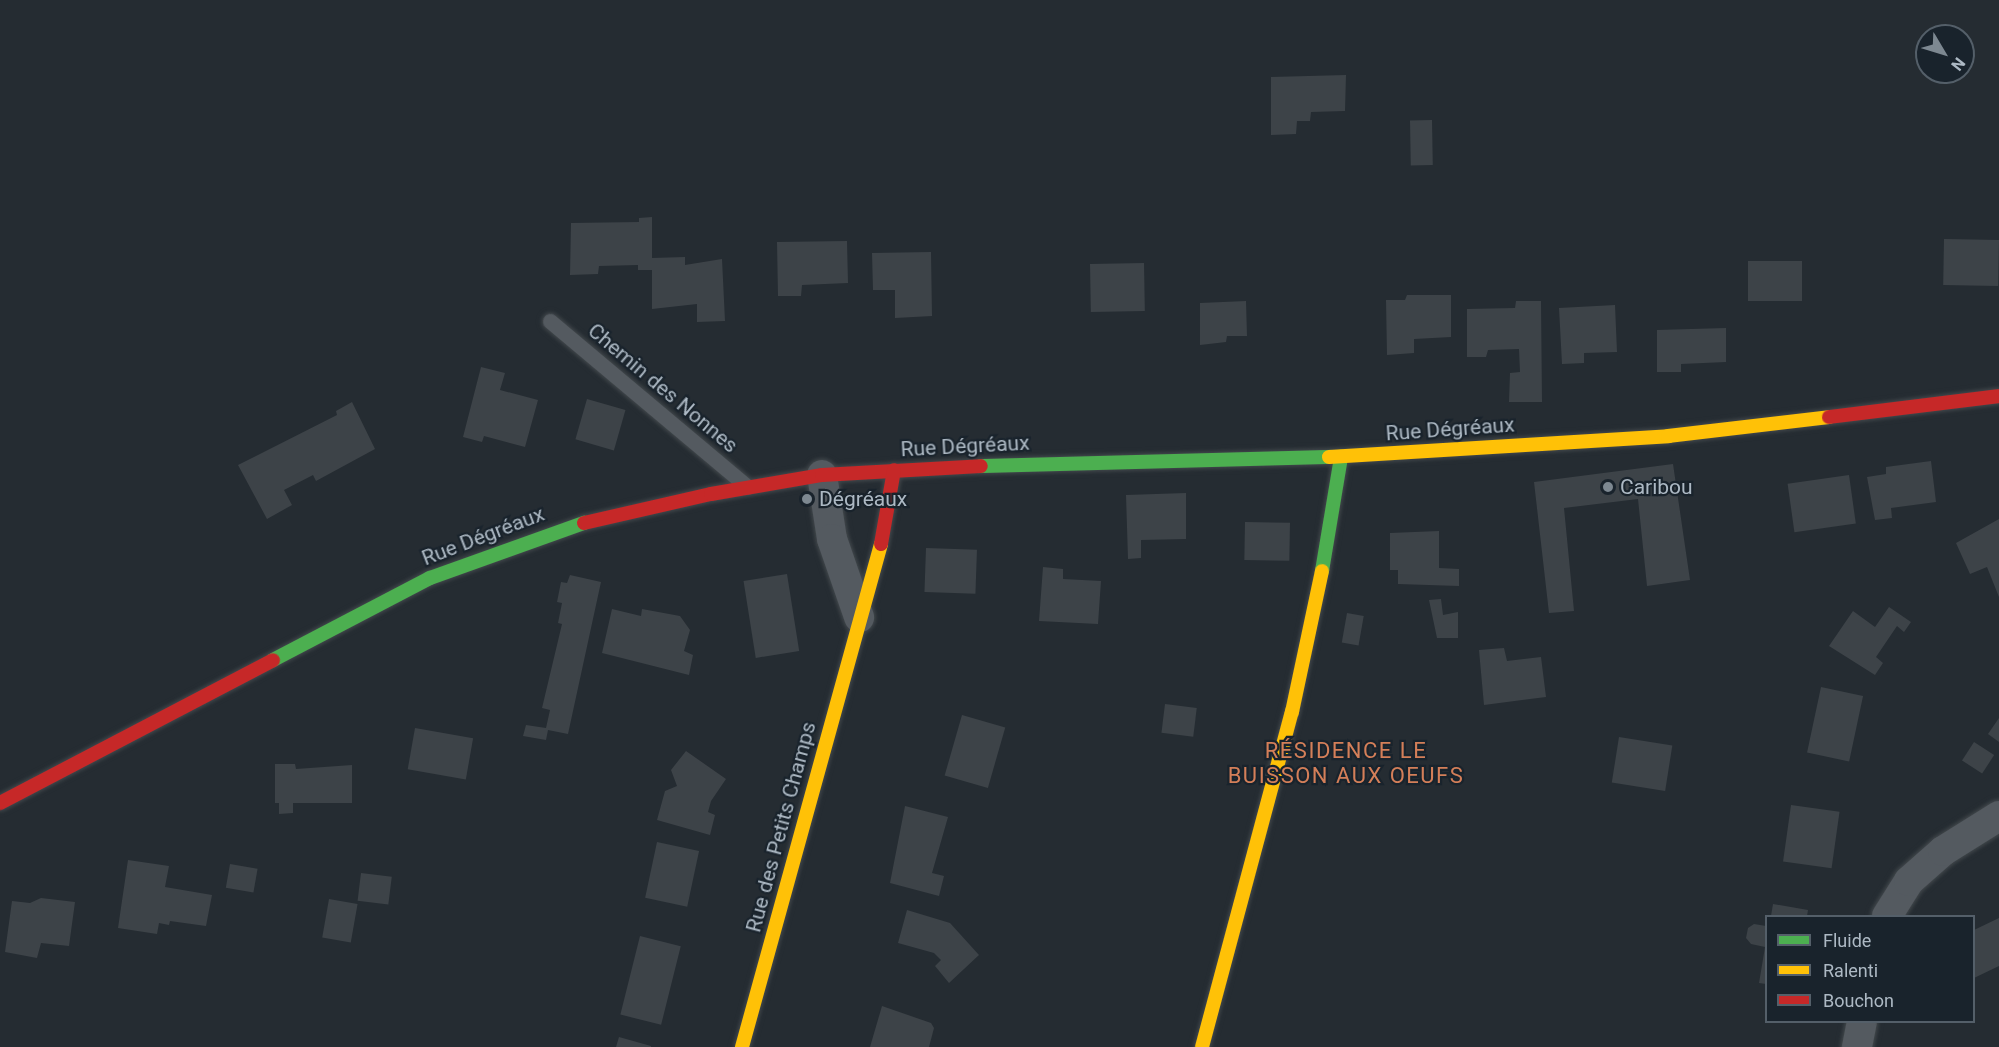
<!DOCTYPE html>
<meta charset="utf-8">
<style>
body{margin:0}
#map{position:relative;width:1999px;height:1047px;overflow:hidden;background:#252c32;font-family:Roboto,sans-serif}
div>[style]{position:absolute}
.building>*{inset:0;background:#3d4348;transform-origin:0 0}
.roads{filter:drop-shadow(0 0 2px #42484c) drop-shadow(0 0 2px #42484c)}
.lane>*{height:15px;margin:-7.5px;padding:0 7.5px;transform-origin:7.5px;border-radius:7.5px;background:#545a60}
.street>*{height:30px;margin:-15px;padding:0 15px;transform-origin:15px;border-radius:15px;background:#545a60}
.fast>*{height:14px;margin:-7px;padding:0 7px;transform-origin:7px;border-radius:7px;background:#4caf50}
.slow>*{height:14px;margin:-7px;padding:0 7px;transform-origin:7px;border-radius:7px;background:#ffc107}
.jam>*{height:14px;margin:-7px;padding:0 7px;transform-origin:7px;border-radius:7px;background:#c62828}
.dots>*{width:16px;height:16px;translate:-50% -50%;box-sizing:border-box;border:3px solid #19232c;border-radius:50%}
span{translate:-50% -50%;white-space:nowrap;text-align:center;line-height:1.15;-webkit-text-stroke:4.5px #19232c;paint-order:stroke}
.street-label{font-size:21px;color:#adb9c4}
.poi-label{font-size:21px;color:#adb9c4}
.left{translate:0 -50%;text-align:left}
.neighbourhood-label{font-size:22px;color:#d47f59;letter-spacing:1.5px}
.legend{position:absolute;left:1765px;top:915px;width:210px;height:108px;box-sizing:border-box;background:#19232c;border:2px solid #545f69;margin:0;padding:8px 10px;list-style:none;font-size:18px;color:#adb9c4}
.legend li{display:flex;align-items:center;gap:12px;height:30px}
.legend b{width:30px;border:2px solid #545f69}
.north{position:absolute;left:1915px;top:24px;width:60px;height:60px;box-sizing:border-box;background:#19232c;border:2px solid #545f69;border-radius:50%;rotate:128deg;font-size:16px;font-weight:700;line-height:24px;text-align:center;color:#adb9c4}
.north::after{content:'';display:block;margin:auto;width:21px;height:27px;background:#7d8891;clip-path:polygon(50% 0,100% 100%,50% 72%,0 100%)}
</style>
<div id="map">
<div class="building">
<i style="clip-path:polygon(1346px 75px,1345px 111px,1311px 112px,1310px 121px,1297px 121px,1296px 134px,1271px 135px,1271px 77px)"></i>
<i style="left:1432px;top:120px;width:45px;height:22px;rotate:89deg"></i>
<i style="clip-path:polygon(652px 217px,652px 258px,685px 257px,685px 265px,722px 259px,725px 321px,697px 322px,697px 304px,652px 309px,652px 270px,638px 270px,638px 265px,599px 266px,598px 274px,570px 275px,571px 223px,639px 222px,639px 218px)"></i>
<i style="left:1944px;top:239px;width:55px;height:46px;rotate:1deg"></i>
<i style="clip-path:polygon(847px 241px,848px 283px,802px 285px,801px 296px,778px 296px,777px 242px)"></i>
<i style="clip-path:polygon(931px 252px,932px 316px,895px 318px,895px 290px,873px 290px,872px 253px)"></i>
<i style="left:1748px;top:261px;width:54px;height:40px"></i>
<i style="left:1144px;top:263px;width:48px;height:54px;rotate:89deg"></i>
<i style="clip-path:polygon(1407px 295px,1451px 295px,1451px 337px,1414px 339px,1414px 353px,1387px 355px,1386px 300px,1405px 300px)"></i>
<i style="clip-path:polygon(1246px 301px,1247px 336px,1227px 336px,1226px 342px,1200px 345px,1200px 303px)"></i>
<i style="clip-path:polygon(1516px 301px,1541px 301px,1542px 402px,1509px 402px,1510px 373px,1520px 372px,1519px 349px,1488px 350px,1486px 357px,1467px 357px,1467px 309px,1515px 308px)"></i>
<i style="clip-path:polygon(1615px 305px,1617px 352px,1584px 353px,1584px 363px,1562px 364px,1559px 308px)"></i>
<i style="clip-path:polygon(1726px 328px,1726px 362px,1681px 364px,1681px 372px,1657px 372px,1657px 330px)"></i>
<i style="clip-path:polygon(481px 367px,505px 373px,500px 390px,538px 400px,525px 447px,484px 436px,482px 442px,463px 437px)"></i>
<i style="left:587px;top:399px;width:40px;height:42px;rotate:16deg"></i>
<i style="clip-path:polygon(352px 402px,375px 449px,316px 481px,313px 475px,284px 490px,292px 505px,267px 519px,238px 465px,337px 415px,336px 411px)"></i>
<i style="clip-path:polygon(1931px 461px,1936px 502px,1891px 508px,1892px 518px,1875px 520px,1867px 477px,1886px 474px,1886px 467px)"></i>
<i style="clip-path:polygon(1673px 464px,1690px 580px,1647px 586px,1638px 499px,1564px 508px,1574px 611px,1549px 613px,1534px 482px)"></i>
<i style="left:1849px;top:475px;width:49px;height:62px;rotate:82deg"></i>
<i style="clip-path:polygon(1186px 493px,1186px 539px,1141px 540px,1141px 558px,1128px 559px,1126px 495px)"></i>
<i style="clip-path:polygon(1999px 519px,1999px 597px,1987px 567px,1970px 574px,1956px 543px)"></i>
<i style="left:1245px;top:522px;width:45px;height:38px;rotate:1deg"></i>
<i style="clip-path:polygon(1439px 531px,1439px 568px,1459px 569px,1459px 586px,1398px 584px,1398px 570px,1390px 570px,1390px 533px)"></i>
<i style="left:926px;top:548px;width:51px;height:44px;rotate:2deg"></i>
<i style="clip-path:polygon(1043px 567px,1063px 569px,1063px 579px,1101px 581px,1098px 624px,1039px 621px)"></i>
<i style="left:787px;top:574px;width:78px;height:44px;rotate:81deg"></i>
<i style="clip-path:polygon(570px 575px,601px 582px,568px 734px,548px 730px,546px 740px,523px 736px,526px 725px,546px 728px,550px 710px,542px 708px,562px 624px,558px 623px,562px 603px,557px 602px,561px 582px,567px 583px)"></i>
<i style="clip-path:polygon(1441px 599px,1443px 615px,1458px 612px,1458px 638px,1437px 638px,1429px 600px)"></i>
<i style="clip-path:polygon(1889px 607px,1911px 622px,1904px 632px,1897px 626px,1876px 657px,1883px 663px,1875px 675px,1829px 646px,1853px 611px,1875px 627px)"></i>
<i style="clip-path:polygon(612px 609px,641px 616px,642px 609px,680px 616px,690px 630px,684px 651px,693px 655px,689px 675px,602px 653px)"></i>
<i style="left:1347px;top:613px;width:17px;height:30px;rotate:10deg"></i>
<i style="clip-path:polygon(1504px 648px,1507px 661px,1541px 657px,1546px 697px,1484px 705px,1479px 650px)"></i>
<i style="left:1821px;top:687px;width:43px;height:67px;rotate:12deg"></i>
<i style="left:1165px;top:704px;width:32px;height:29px;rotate:7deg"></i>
<i style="left:962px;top:715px;width:45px;height:63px;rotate:16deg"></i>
<i style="clip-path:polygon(1999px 718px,1999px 742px,1988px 734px)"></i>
<i style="left:415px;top:728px;width:59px;height:42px;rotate:10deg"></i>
<i style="left:1619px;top:737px;width:54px;height:46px;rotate:9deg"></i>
<i style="left:1974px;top:742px;width:24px;height:22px;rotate:33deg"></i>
<i style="clip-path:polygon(686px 751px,726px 779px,711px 801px,708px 812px,715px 815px,710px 835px,657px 820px,665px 791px,677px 786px,671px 770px)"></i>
<i style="clip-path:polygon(275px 764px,295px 764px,296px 769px,352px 765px,352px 803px,293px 803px,293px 813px,279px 814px,279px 803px,275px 803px)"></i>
<i style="left:1791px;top:805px;width:49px;height:57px;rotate:8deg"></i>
<i style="clip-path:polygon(905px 806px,948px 817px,932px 873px,944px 876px,939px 896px,890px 883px)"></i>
<i style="left:657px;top:842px;width:43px;height:57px;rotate:12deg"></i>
<i style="clip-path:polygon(128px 860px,169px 866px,165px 887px,212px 895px,206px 926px,170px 921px,169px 925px,159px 923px,157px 934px,118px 928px)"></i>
<i style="left:230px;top:864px;width:28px;height:24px;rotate:10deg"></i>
<i style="left:361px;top:873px;width:31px;height:28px;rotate:7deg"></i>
<i style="clip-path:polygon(41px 898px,75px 902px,69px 946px,41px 943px,37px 958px,5px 952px,12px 901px,30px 903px)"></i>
<i style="left:329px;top:899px;width:29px;height:39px;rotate:10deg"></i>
<i style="clip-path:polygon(1773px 904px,1808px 910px,1807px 916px,1771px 916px)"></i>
<i style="clip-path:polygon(907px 910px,950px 923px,979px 955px,949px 983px,935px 966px,941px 960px,934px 953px,898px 943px)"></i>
<i style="clip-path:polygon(1999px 918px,1999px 966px,1974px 978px,1974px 930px)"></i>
<i style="clip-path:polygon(1754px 924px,1766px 926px,1766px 984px,1759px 983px,1765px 947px,1751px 944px,1746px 938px,1748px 928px)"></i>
<i style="left:640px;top:936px;width:42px;height:81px;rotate:14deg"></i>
<i style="clip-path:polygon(882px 1006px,931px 1023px,934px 1028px,929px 1047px,870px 1047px)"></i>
<i style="clip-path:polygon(619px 1037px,651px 1046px,651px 1047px,616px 1047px)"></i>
</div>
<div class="roads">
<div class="lane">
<i style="left:550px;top:321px;width:258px;rotate:40deg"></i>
</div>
<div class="street">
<i style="left:822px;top:475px;width:65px;rotate:81.1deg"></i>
<i style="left:832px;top:539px;width:83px;rotate:70.9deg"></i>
<i style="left:1887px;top:916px;width:41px;rotate:-57.8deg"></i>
<i style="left:1909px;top:881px;width:45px;rotate:-41.4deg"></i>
<i style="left:1943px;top:851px;width:66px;rotate:-32deg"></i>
<i style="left:1857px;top:1047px;width:25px;rotate:-79deg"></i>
</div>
<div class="fast">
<i style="left:981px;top:466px;width:348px;rotate:-1.5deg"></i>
<i style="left:1322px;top:571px;width:116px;rotate:-80.5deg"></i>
<i style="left:273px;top:660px;width:177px;rotate:-27.6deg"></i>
<i style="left:430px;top:578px;width:164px;rotate:-19.7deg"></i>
</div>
<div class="slow">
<i style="left:1329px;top:457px;width:340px;rotate:-3.5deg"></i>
<i style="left:1668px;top:436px;width:162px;rotate:-6.7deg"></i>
<i style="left:742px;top:1047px;width:522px;rotate:-74.55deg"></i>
<i style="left:1202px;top:1047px;width:347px;rotate:-75deg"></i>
<i style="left:1292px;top:712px;width:144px;rotate:-78deg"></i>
</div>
<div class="jam">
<i style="left:1829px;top:417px;width:171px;rotate:-7deg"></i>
<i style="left:584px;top:523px;width:130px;rotate:-12.9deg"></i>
<i style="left:711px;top:494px;width:113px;rotate:-9.7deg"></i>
<i style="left:822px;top:475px;width:159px;rotate:-3.2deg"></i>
<i style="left:881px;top:544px;width:75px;rotate:-80deg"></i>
<i style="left:0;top:803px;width:308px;rotate:-27.6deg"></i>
</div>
</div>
<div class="dots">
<i style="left:1608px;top:487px;background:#7d8891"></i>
<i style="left:807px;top:499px;background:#7d8891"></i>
</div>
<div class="street-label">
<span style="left:663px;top:388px;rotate:40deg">Chemin des Nonnes</span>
<span style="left:1450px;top:429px;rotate:-4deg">Rue Dégréaux</span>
<span style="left:965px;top:446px;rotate:-3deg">Rue Dégréaux</span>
<span style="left:483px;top:536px;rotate:-21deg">Rue Dégréaux</span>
<span style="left:781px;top:827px;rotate:-75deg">Rue des Petits Champs</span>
</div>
<div class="poi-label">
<span class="left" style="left:1620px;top:487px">Caribou</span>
<span class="left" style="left:819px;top:499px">Dégréaux</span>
</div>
<div class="neighbourhood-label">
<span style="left:1346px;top:763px">RÉSIDENCE LE<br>BUISSON AUX OEUFS</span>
</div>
<ul class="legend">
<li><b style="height:8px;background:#4caf50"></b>Fluide</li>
<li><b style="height:8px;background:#ffc107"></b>Ralenti</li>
<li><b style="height:8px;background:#c62828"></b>Bouchon</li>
</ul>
<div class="north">N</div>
</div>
